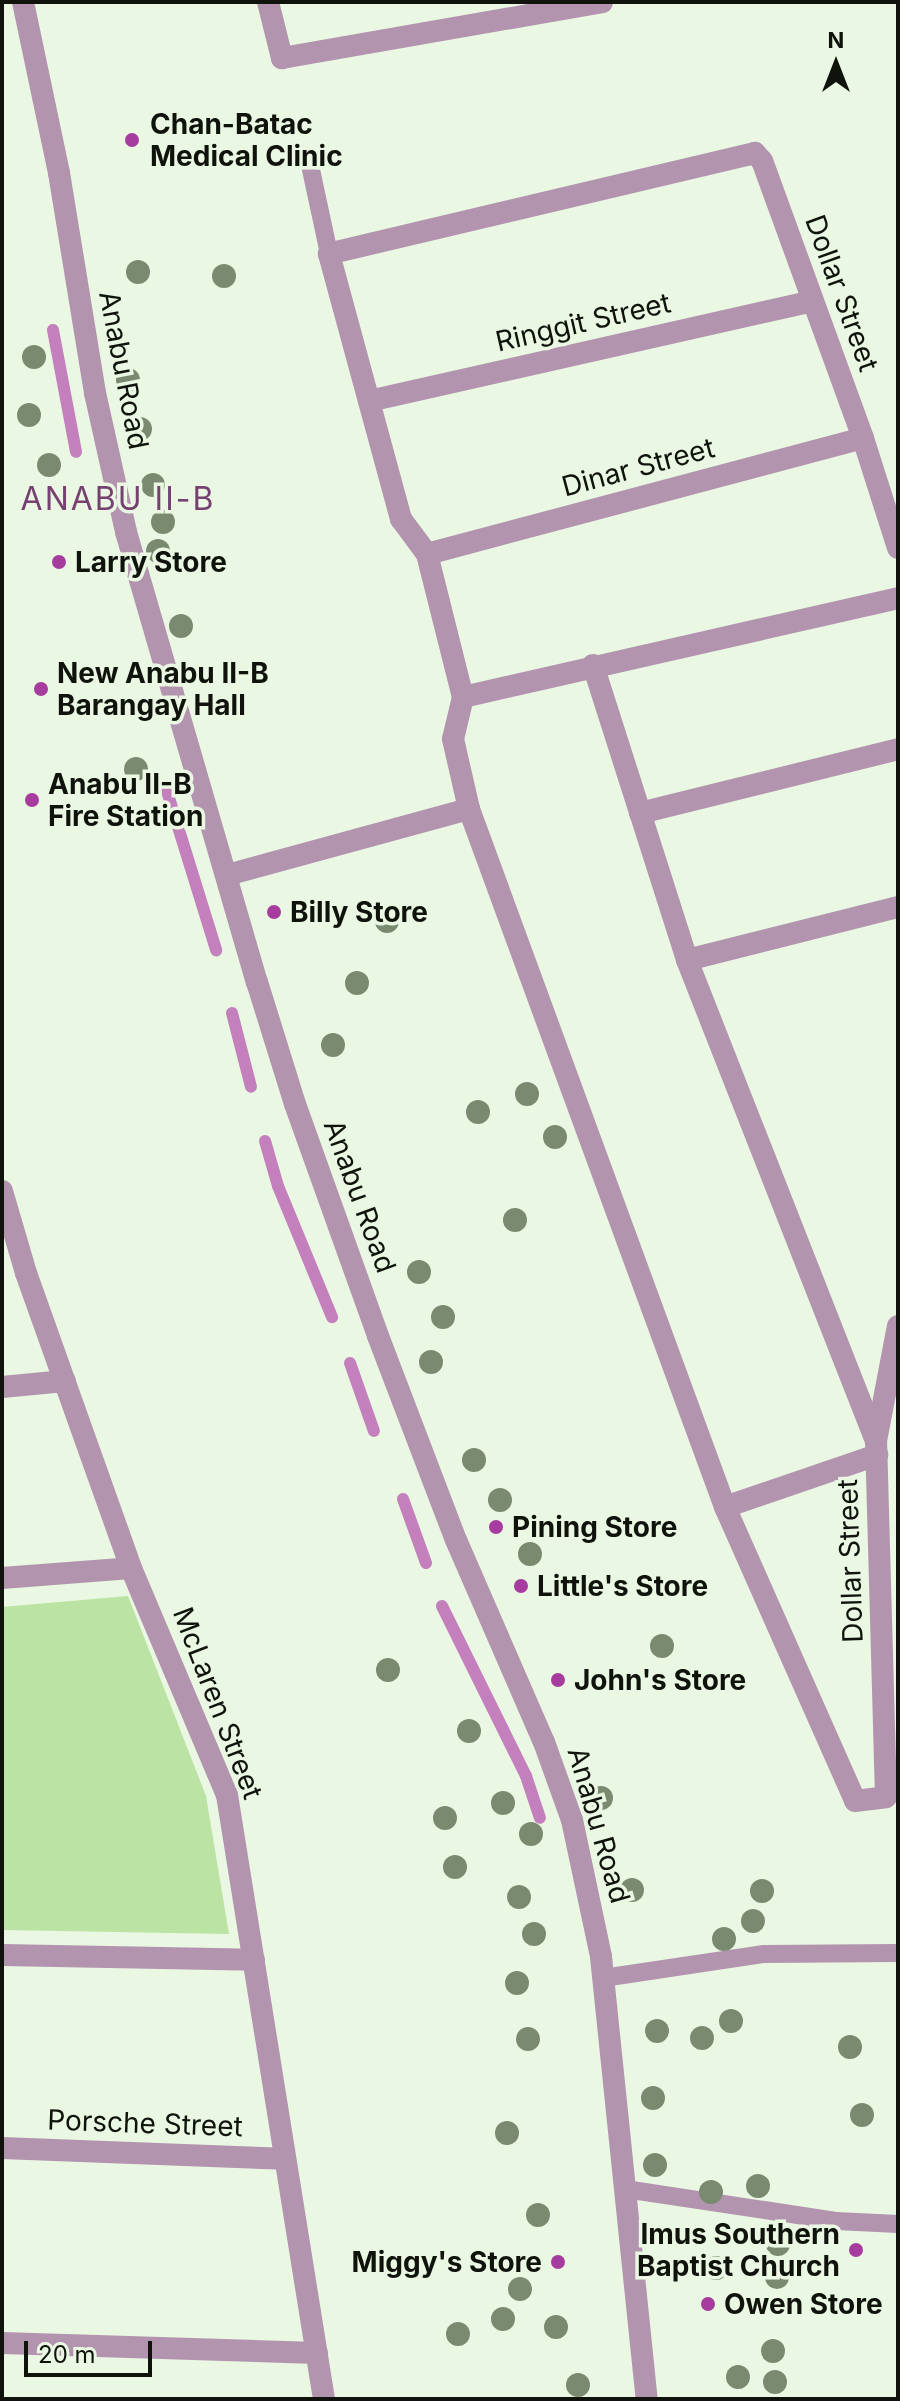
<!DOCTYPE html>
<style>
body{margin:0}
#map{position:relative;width:900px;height:2401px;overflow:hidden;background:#eaf7e3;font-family:Inter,sans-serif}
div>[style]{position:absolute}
.green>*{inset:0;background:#bbe3a3}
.stream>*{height:12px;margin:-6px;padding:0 6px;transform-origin:6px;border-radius:6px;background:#c480bd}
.service>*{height:18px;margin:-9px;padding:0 9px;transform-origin:9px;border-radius:9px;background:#b394af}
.minor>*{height:22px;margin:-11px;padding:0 11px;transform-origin:11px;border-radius:11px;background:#b394af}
.tertiary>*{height:22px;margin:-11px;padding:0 11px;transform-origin:11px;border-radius:11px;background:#b394af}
.trees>*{width:24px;height:24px;margin:-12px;border-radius:50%;background:#7a8a70}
.dots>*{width:22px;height:22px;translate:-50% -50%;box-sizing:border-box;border:4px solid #eaf7e3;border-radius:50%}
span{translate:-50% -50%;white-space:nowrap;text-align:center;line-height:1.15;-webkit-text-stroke:7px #eaf7e3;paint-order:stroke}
.poi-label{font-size:28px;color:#0f130c;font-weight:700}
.left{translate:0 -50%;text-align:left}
.right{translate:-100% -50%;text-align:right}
.street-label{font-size:28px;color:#0f130c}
.quarter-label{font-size:32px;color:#764071;letter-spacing:2px}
.frame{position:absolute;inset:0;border:4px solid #0f130c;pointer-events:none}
.north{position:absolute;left:796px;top:24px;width:80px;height:80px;-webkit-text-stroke:6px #eaf7e3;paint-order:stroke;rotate:0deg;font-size:22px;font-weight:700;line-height:32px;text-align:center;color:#0f130c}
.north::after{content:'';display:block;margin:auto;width:28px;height:36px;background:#0f130c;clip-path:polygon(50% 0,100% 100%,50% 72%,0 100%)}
.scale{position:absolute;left:24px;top:2341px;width:128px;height:36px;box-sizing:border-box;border:4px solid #0f130c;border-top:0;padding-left:10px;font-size:24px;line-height:28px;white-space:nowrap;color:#0f130c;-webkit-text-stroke:6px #eaf7e3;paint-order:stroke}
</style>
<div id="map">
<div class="green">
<i style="clip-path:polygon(128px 1596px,206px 1796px,229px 1934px,2px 1930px,2px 1607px)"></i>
</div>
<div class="stream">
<i style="left:53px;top:330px;width:124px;rotate:79.3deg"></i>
<i style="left:166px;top:788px;width:170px;rotate:72.8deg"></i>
<i style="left:232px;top:1013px;width:76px;rotate:75.6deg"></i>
<i style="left:265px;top:1141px;width:47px;rotate:73.9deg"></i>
<i style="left:278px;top:1186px;width:142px;rotate:67.6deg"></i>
<i style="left:350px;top:1363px;width:72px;rotate:70.6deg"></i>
<i style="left:403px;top:1499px;width:68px;rotate:70.2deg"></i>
<i style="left:442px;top:1606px;width:190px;rotate:63.7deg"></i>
<i style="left:526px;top:1776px;width:44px;rotate:71.6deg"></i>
</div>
<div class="service">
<i style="left:310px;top:165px;width:91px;rotate:77.9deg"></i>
<i style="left:603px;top:1978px;width:163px;rotate:-8.5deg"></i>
<i style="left:764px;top:1954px;width:134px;rotate:-0.4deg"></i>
<i style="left:625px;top:2189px;width:213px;rotate:8.6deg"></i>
<i style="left:836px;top:2221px;width:62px;rotate:2.8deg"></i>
</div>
<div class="minor">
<i style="left:268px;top:2px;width:58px;rotate:76deg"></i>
<i style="left:282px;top:58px;width:325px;rotate:-9.9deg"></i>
<i style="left:369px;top:401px;width:453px;rotate:-12.7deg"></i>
<i style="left:898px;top:548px;width:115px;rotate:-107.7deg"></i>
<i style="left:863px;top:438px;width:295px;rotate:-110deg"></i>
<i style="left:762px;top:161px;width:11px;rotate:-131deg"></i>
<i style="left:755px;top:153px;width:438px;rotate:166.7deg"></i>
<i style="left:329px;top:254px;width:275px;rotate:74.8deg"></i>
<i style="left:401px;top:519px;width:44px;rotate:53.4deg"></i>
<i style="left:427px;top:554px;width:147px;rotate:75.9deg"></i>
<i style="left:463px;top:697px;width:43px;rotate:103.4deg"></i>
<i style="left:453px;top:739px;width:72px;rotate:77.1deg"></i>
<i style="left:469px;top:809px;width:743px;rotate:69.86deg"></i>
<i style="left:725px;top:1507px;width:321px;rotate:66.1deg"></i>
<i style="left:855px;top:1801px;width:31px;rotate:-7deg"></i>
<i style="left:886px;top:1797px;width:356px;rotate:-91.6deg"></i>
<i style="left:876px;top:1441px;width:117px;rotate:-79.2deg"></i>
<i style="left:427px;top:554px;width:451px;rotate:-14.9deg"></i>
<i style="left:593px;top:665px;width:310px;rotate:72.3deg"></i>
<i style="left:687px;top:960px;width:517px;rotate:68.55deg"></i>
<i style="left:463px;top:697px;width:446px;rotate:-12.8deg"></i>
<i style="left:640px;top:813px;width:266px;rotate:-13.9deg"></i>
<i style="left:227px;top:875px;width:251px;rotate:-15.3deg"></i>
<i style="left:687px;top:960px;width:218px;rotate:-14.1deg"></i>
<i style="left:2px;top:1191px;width:85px;rotate:73.7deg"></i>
<i style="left:26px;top:1273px;width:313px;rotate:70.4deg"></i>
<i style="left:131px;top:1568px;width:246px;rotate:67.1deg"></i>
<i style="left:227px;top:1795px;width:612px;rotate:80.88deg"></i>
<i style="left:2px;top:1387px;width:63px;rotate:-5.4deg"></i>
<i style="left:725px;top:1507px;width:161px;rotate:-18.9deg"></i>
<i style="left:2px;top:1578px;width:129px;rotate:-4.4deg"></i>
<i style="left:2px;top:1955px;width:252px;rotate:1.1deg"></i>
<i style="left:2px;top:2148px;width:283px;rotate:2.2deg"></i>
<i style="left:2px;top:2343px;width:315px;rotate:1.8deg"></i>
</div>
<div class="tertiary">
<i style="left:23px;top:2px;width:175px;rotate:78.1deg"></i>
<i style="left:59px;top:173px;width:223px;rotate:80.7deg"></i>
<i style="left:95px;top:393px;width:142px;rotate:77.4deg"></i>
<i style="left:126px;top:532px;width:469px;rotate:73.8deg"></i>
<i style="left:257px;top:982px;width:128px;rotate:72.7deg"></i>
<i style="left:295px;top:1104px;width:246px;rotate:70.3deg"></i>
<i style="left:378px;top:1336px;width:218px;rotate:69.1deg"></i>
<i style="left:456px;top:1540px;width:220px;rotate:66.5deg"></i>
<i style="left:544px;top:1742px;width:83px;rotate:70.3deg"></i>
<i style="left:572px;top:1820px;width:140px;rotate:78deg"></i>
<i style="left:601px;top:1957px;width:444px;rotate:84.1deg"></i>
</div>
<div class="trees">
<i style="left:138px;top:272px"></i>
<i style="left:224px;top:276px"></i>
<i style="left:34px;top:357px"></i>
<i style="left:128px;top:380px"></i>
<i style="left:29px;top:415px"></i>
<i style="left:140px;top:429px"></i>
<i style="left:49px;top:465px"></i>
<i style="left:153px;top:485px"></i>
<i style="left:163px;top:522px"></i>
<i style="left:158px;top:551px"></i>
<i style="left:181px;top:626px"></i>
<i style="left:136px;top:769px"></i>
<i style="left:387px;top:921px"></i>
<i style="left:357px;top:983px"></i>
<i style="left:333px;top:1045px"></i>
<i style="left:527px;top:1094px"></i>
<i style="left:478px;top:1112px"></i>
<i style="left:555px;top:1137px"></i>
<i style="left:515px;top:1220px"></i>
<i style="left:419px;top:1272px"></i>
<i style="left:443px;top:1317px"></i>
<i style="left:431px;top:1362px"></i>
<i style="left:474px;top:1460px"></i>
<i style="left:500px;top:1500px"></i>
<i style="left:530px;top:1554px"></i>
<i style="left:662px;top:1646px"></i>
<i style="left:388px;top:1670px"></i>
<i style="left:469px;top:1731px"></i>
<i style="left:601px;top:1798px"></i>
<i style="left:503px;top:1803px"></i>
<i style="left:445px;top:1818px"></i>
<i style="left:531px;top:1834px"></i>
<i style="left:455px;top:1867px"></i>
<i style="left:632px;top:1890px"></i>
<i style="left:762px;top:1891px"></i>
<i style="left:519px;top:1897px"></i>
<i style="left:753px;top:1921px"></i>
<i style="left:534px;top:1934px"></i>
<i style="left:724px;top:1939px"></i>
<i style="left:517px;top:1983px"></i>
<i style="left:731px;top:2021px"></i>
<i style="left:657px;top:2031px"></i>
<i style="left:702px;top:2038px"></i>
<i style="left:528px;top:2039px"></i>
<i style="left:850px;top:2047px"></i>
<i style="left:653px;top:2098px"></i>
<i style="left:862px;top:2115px"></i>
<i style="left:507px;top:2133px"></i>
<i style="left:655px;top:2165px"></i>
<i style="left:758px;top:2186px"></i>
<i style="left:711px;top:2192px"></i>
<i style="left:538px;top:2215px"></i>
<i style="left:778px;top:2244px"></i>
<i style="left:716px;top:2268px"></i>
<i style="left:777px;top:2277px"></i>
<i style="left:520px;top:2289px"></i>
<i style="left:503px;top:2319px"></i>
<i style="left:556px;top:2327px"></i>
<i style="left:458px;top:2334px"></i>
<i style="left:773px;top:2351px"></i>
<i style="left:738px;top:2377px"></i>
<i style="left:775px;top:2382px"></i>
<i style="left:578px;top:2385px"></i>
</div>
<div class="dots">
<i style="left:132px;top:140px;background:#a63c9e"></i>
<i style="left:59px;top:562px;background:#a63c9e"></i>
<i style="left:41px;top:689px;background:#a63c9e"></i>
<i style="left:32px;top:800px;background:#a63c9e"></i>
<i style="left:274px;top:912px;background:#a63c9e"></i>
<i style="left:496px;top:1527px;background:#a63c9e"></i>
<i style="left:521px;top:1586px;background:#a63c9e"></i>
<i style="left:558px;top:1680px;background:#a63c9e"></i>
<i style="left:856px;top:2250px;background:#a63c9e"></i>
<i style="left:558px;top:2262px;background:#a63c9e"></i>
<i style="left:708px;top:2304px;background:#a63c9e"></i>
</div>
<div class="poi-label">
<span class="left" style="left:150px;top:140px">Chan-Batac<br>Medical Clinic</span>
<span class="left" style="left:75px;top:562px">Larry Store</span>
<span class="left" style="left:57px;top:689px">New Anabu II-B<br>Barangay Hall</span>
<span class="left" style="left:48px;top:800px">Anabu II-B<br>Fire Station</span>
<span class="left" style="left:290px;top:912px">Billy Store</span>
<span class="left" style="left:512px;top:1527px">Pining Store</span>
<span class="left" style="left:537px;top:1586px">Little's Store</span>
<span class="left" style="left:574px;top:1680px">John's Store</span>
<span class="right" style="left:840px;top:2250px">Imus Southern<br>Baptist Church</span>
<span class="right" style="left:542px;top:2262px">Miggy's Store</span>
<span class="left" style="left:724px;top:2304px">Owen Store</span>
</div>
<div class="street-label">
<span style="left:842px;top:293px;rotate:70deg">Dollar Street</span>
<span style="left:583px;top:322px;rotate:-13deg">Ringgit Street</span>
<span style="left:124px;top:370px;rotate:79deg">Anabu Road</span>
<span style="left:638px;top:467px;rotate:-15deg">Dinar Street</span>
<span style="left:360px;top:1196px;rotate:70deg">Anabu Road</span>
<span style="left:850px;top:1561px;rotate:-92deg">Dollar Street</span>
<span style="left:218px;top:1703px;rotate:69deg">McLaren Street</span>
<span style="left:599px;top:1825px;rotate:74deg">Anabu Road</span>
<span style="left:145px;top:2123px;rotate:2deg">Porsche Street</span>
</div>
<div class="quarter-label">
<span style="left:118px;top:499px">ANABU II-B</span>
</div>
<div class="frame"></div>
<div class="north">N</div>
<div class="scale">20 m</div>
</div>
